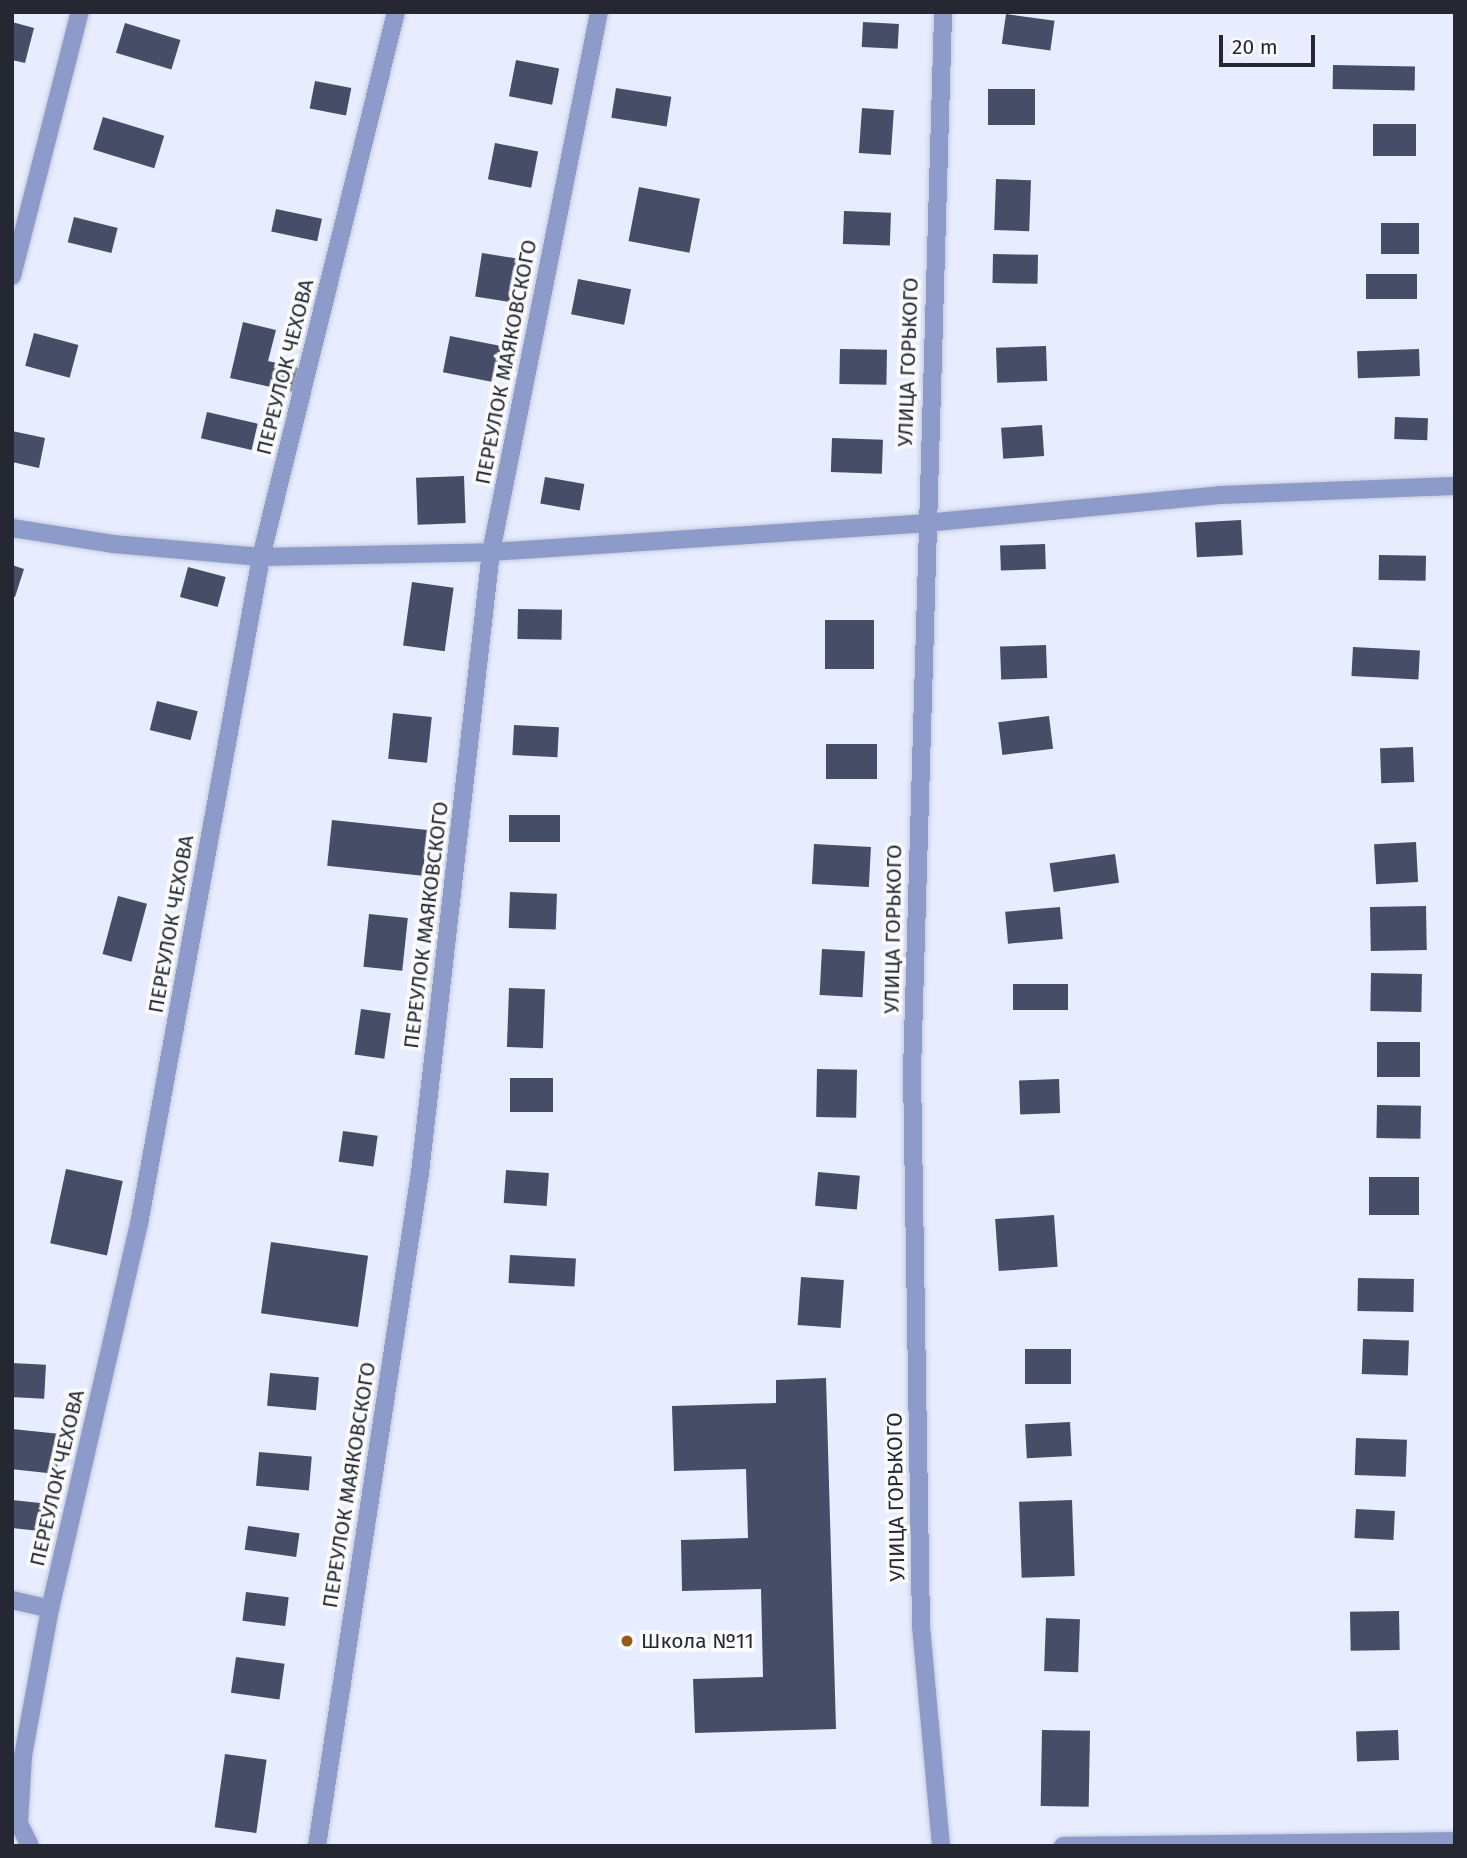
<!DOCTYPE html>
<meta charset="utf-8">
<style>
body{margin:0}
#map{position:relative;width:1467px;height:1858px;overflow:hidden;background:#e7edff;font-family:"Fira Sans",sans-serif}
div>[style]{position:absolute}
.building>*{inset:0;background:#464e67;transform-origin:0 0}
.roads{filter:drop-shadow(0 0 2px #c4cada) drop-shadow(0 0 2px #c4cada)}
.minor>*{height:18px;margin:-9px;padding:0 9px;transform-origin:9px;border-radius:9px;background:#8d9bca}
.dots>*{width:19px;height:19px;translate:-50% -50%;box-sizing:border-box;border:4px solid #fbfbfb;border-radius:50%}
span{translate:-50% -50%;white-space:nowrap;text-align:center;line-height:1.15;-webkit-text-stroke:7px #fbfbfb;paint-order:stroke}
.street-label{font-size:21px;color:#252833}
.poi-label{font-size:21px;color:#252833}
.left{translate:0 -50%;text-align:left}
.frame{position:absolute;inset:0;border:14px solid #252833;pointer-events:none}
.scale{position:absolute;left:1219px;top:35px;width:96px;height:32px;box-sizing:border-box;border:4px solid #252833;border-top:0;padding-left:9px;font-size:21px;line-height:24px;white-space:nowrap;color:#252833;-webkit-text-stroke:5px #fbfbfb;paint-order:stroke}
</style>
<div id="map">
<div class="building">
<i style="left:1006px;top:14px;width:49px;height:30px;rotate:8deg"></i>
<i style="clip-path:polygon(12px 22px,34px 28px,25px 63px,12px 60px)"></i>
<i style="left:863px;top:22px;width:36px;height:25px;rotate:3deg"></i>
<i style="left:125px;top:23px;width:58px;height:31px;rotate:17deg"></i>
<i style="left:516px;top:60px;width:44px;height:37px;rotate:11deg"></i>
<i style="left:1333px;top:65px;width:82px;height:24px;rotate:1deg"></i>
<i style="left:315px;top:81px;width:37px;height:28px;rotate:11deg"></i>
<i style="left:616px;top:88px;width:56px;height:30px;rotate:9deg"></i>
<i style="left:988px;top:89px;width:47px;height:36px"></i>
<i style="left:862px;top:108px;width:32px;height:45px;rotate:4deg"></i>
<i style="left:103px;top:117px;width:64px;height:34px;rotate:17deg"></i>
<i style="left:1373px;top:124px;width:43px;height:32px"></i>
<i style="left:495px;top:143px;width:44px;height:37px;rotate:11deg"></i>
<i style="left:996px;top:179px;width:35px;height:51px;rotate:2deg"></i>
<i style="left:639px;top:187px;width:62px;height:55px;rotate:11deg"></i>
<i style="left:276px;top:209px;width:47px;height:23px;rotate:12deg"></i>
<i style="left:844px;top:211px;width:47px;height:33px;rotate:2deg"></i>
<i style="left:74px;top:217px;width:45px;height:26px;rotate:14deg"></i>
<i style="left:1381px;top:223px;width:38px;height:31px"></i>
<i style="left:482px;top:253px;width:36px;height:44px;rotate:9deg"></i>
<i style="left:993px;top:254px;width:45px;height:29px;rotate:1deg"></i>
<i style="left:1366px;top:274px;width:51px;height:25px"></i>
<i style="left:578px;top:279px;width:54px;height:36px;rotate:11deg"></i>
<i style="clip-path:polygon(243px 322px,276px 330px,268px 361px,299px 368px,293px 392px,230px 378px)"></i>
<i style="left:34px;top:333px;width:46px;height:34px;rotate:15deg"></i>
<i style="left:450px;top:336px;width:52px;height:37px;rotate:11deg"></i>
<i style="left:1046px;top:346px;width:35px;height:50px;rotate:88deg"></i>
<i style="left:840px;top:349px;width:47px;height:35px;rotate:1deg"></i>
<i style="left:1419px;top:349px;width:27px;height:62px;rotate:88deg"></i>
<i style="left:207px;top:412px;width:52px;height:27px;rotate:13deg"></i>
<i style="left:1395px;top:417px;width:33px;height:22px;rotate:2deg"></i>
<i style="left:1042px;top:425px;width:31px;height:41px;rotate:86deg"></i>
<i style="clip-path:polygon(12px 431px,45px 438px,39px 468px,12px 462px)"></i>
<i style="left:832px;top:438px;width:51px;height:34px;rotate:2deg"></i>
<i style="left:464px;top:476px;width:47px;height:48px;rotate:88deg"></i>
<i style="left:545px;top:477px;width:40px;height:27px;rotate:10deg"></i>
<i style="left:1241px;top:520px;width:35px;height:46px;rotate:87deg"></i>
<i style="left:1045px;top:544px;width:25px;height:45px;rotate:88deg"></i>
<i style="left:1379px;top:555px;width:47px;height:25px;rotate:1deg"></i>
<i style="clip-path:polygon(12px 565px,24px 569px,15px 597px,12px 596px)"></i>
<i style="left:188px;top:567px;width:39px;height:31px;rotate:15deg"></i>
<i style="left:412px;top:582px;width:42px;height:64px;rotate:8deg"></i>
<i style="left:518px;top:609px;width:44px;height:30px;rotate:1deg"></i>
<i style="left:825px;top:620px;width:49px;height:49px"></i>
<i style="left:1046px;top:645px;width:33px;height:46px;rotate:88deg"></i>
<i style="left:1353px;top:647px;width:67px;height:29px;rotate:3deg"></i>
<i style="left:157px;top:701px;width:42px;height:30px;rotate:14deg"></i>
<i style="left:393px;top:713px;width:39px;height:46px;rotate:6deg"></i>
<i style="left:1049px;top:716px;width:33px;height:51px;rotate:83deg"></i>
<i style="left:514px;top:725px;width:45px;height:30px;rotate:3deg"></i>
<i style="left:826px;top:744px;width:51px;height:35px"></i>
<i style="left:1413px;top:747px;width:35px;height:33px;rotate:88deg"></i>
<i style="left:560px;top:815px;width:27px;height:51px;rotate:90deg"></i>
<i style="left:332px;top:820px;width:96px;height:46px;rotate:6deg"></i>
<i style="left:1416px;top:842px;width:40px;height:42px;rotate:87deg"></i>
<i style="left:814px;top:844px;width:57px;height:40px;rotate:3deg"></i>
<i style="left:1115px;top:854px;width:29px;height:66px;rotate:82deg"></i>
<i style="left:510px;top:892px;width:47px;height:36px;rotate:2deg"></i>
<i style="left:118px;top:896px;width:30px;height:60px;rotate:15deg"></i>
<i style="left:1426px;top:906px;width:44px;height:56px;rotate:89deg"></i>
<i style="left:1060px;top:907px;width:32px;height:55px;rotate:85deg"></i>
<i style="left:369px;top:914px;width:39px;height:53px;rotate:6deg"></i>
<i style="left:822px;top:949px;width:43px;height:46px;rotate:3deg"></i>
<i style="left:1371px;top:973px;width:51px;height:38px;rotate:1deg"></i>
<i style="left:1013px;top:984px;width:55px;height:26px"></i>
<i style="left:509px;top:988px;width:36px;height:59px;rotate:2deg"></i>
<i style="left:361px;top:1009px;width:30px;height:46px;rotate:8deg"></i>
<i style="left:1420px;top:1042px;width:35px;height:43px;rotate:90deg"></i>
<i style="left:817px;top:1069px;width:40px;height:48px;rotate:1deg"></i>
<i style="left:510px;top:1078px;width:43px;height:34px"></i>
<i style="left:1059px;top:1079px;width:34px;height:40px;rotate:88deg"></i>
<i style="left:1377px;top:1105px;width:44px;height:33px;rotate:1deg"></i>
<i style="left:343px;top:1131px;width:35px;height:31px;rotate:8deg"></i>
<i style="left:66px;top:1169px;width:58px;height:76px;rotate:12deg"></i>
<i style="left:506px;top:1170px;width:43px;height:33px;rotate:4deg"></i>
<i style="left:818px;top:1172px;width:42px;height:34px;rotate:5deg"></i>
<i style="left:1369px;top:1177px;width:50px;height:38px"></i>
<i style="left:1054px;top:1215px;width:52px;height:59px;rotate:86deg"></i>
<i style="left:271px;top:1242px;width:98px;height:72px;rotate:8deg"></i>
<i style="left:510px;top:1255px;width:66px;height:28px;rotate:3deg"></i>
<i style="left:801px;top:1277px;width:43px;height:48px;rotate:4deg"></i>
<i style="left:1358px;top:1278px;width:56px;height:33px;rotate:1deg"></i>
<i style="left:1363px;top:1339px;width:46px;height:35px;rotate:2deg"></i>
<i style="left:1071px;top:1349px;width:35px;height:46px;rotate:90deg"></i>
<i style="left:12px;top:1363px;width:34px;height:34px;rotate:3deg"></i>
<i style="left:270px;top:1373px;width:49px;height:33px;rotate:5deg"></i>
<i style="clip-path:polygon(826px 1378px,836px 1729px,695px 1733px,693px 1679px,763px 1677px,761px 1589px,682px 1591px,681px 1540px,748px 1538px,746px 1469px,674px 1471px,672px 1406px,776px 1403px,776px 1380px)"></i>
<i style="left:1070px;top:1422px;width:34px;height:45px;rotate:87deg"></i>
<i style="left:12px;top:1429px;width:49px;height:40px;rotate:6deg"></i>
<i style="left:1356px;top:1438px;width:51px;height:37px;rotate:2deg"></i>
<i style="left:259px;top:1452px;width:53px;height:34px;rotate:5deg"></i>
<i style="left:12px;top:1500px;width:31px;height:28px;rotate:6deg"></i>
<i style="left:1072px;top:1500px;width:76px;height:53px;rotate:88deg"></i>
<i style="left:1356px;top:1509px;width:39px;height:29px;rotate:3deg"></i>
<i style="left:248px;top:1526px;width:52px;height:24px;rotate:8deg"></i>
<i style="left:246px;top:1592px;width:43px;height:29px;rotate:7deg"></i>
<i style="left:1399px;top:1611px;width:39px;height:49px;rotate:89deg"></i>
<i style="left:1046px;top:1618px;width:34px;height:53px;rotate:2deg"></i>
<i style="left:236px;top:1657px;width:49px;height:36px;rotate:8deg"></i>
<i style="left:1042px;top:1730px;width:48px;height:76px;rotate:1deg"></i>
<i style="left:1398px;top:1730px;width:30px;height:42px;rotate:88deg"></i>
<i style="left:225px;top:1754px;width:42px;height:74px;rotate:8deg"></i>
</div>
<div class="roads">
<div class="minor">
<i style="left:12px;top:276px;width:273px;rotate:-75.6deg"></i>
<i style="left:12px;top:528px;width:102px;rotate:9deg"></i>
<i style="left:113px;top:544px;width:149px;rotate:5deg"></i>
<i style="left:261px;top:557px;width:230px;rotate:-1.2deg"></i>
<i style="left:491px;top:552px;width:435px;rotate:-3.8deg"></i>
<i style="left:925px;top:523px;width:296px;rotate:-5.4deg"></i>
<i style="left:1220px;top:495px;width:235px;rotate:-2.2deg"></i>
<i style="left:12px;top:1600px;width:39px;rotate:13deg"></i>
<i style="left:30px;top:1846px;width:25px;rotate:-116deg"></i>
<i style="left:19px;top:1823px;width:67px;rotate:-86.6deg"></i>
<i style="left:23px;top:1756px;width:149px;rotate:-79.6deg"></i>
<i style="left:50px;top:1609px;width:395px;rotate:-77deg"></i>
<i style="left:139px;top:1224px;width:678px;rotate:-79.63deg"></i>
<i style="left:261px;top:557px;width:561px;rotate:-76.09deg"></i>
<i style="left:317px;top:1846px;width:681px;rotate:-81.3deg"></i>
<i style="left:420px;top:1173px;width:625px;rotate:-83.48deg"></i>
<i style="left:491px;top:552px;width:551px;rotate:-78.69deg"></i>
<i style="left:941px;top:1846px;width:221px;rotate:-95.2deg"></i>
<i style="left:921px;top:1626px;width:554px;rotate:-90.93deg"></i>
<i style="left:912px;top:1072px;width:1060px;rotate:-88.32deg"></i>
<i style="left:1063px;top:1846px;width:392px;rotate:-0.7deg"></i>
</div>
</div>
<div class="dots">
<i style="left:627px;top:1641px;background:#95591b"></i>
</div>
<div class="street-label">
<span style="left:506px;top:362px;rotate:-79deg">ПЕРЕУЛОК МАЯКОВСКОГО</span>
<span style="left:908px;top:362px;rotate:-88deg">УЛИЦА ГОРЬКОГО</span>
<span style="left:285px;top:367px;rotate:-76deg">ПЕРЕУЛОК ЧЕХОВА</span>
<span style="left:171px;top:924px;rotate:-80deg">ПЕРЕУЛОК ЧЕХОВА</span>
<span style="left:426px;top:925px;rotate:-83deg">ПЕРЕУЛОК МАЯКОВСКОГО</span>
<span style="left:893px;top:929px;rotate:-89deg">УЛИЦА ГОРЬКОГО</span>
<span style="left:57px;top:1478px;rotate:-77deg">ПЕРЕУЛОК ЧЕХОВА</span>
<span style="left:349px;top:1485px;rotate:-81deg">ПЕРЕУЛОК МАЯКОВСКОГО</span>
<span style="left:896px;top:1497px;rotate:-91deg">УЛИЦА ГОРЬКОГО</span>
</div>
<div class="poi-label">
<span class="left" style="left:641px;top:1641px">Школа №11</span>
</div>
<div class="frame"></div>
<div class="scale">20 m</div>
</div>
